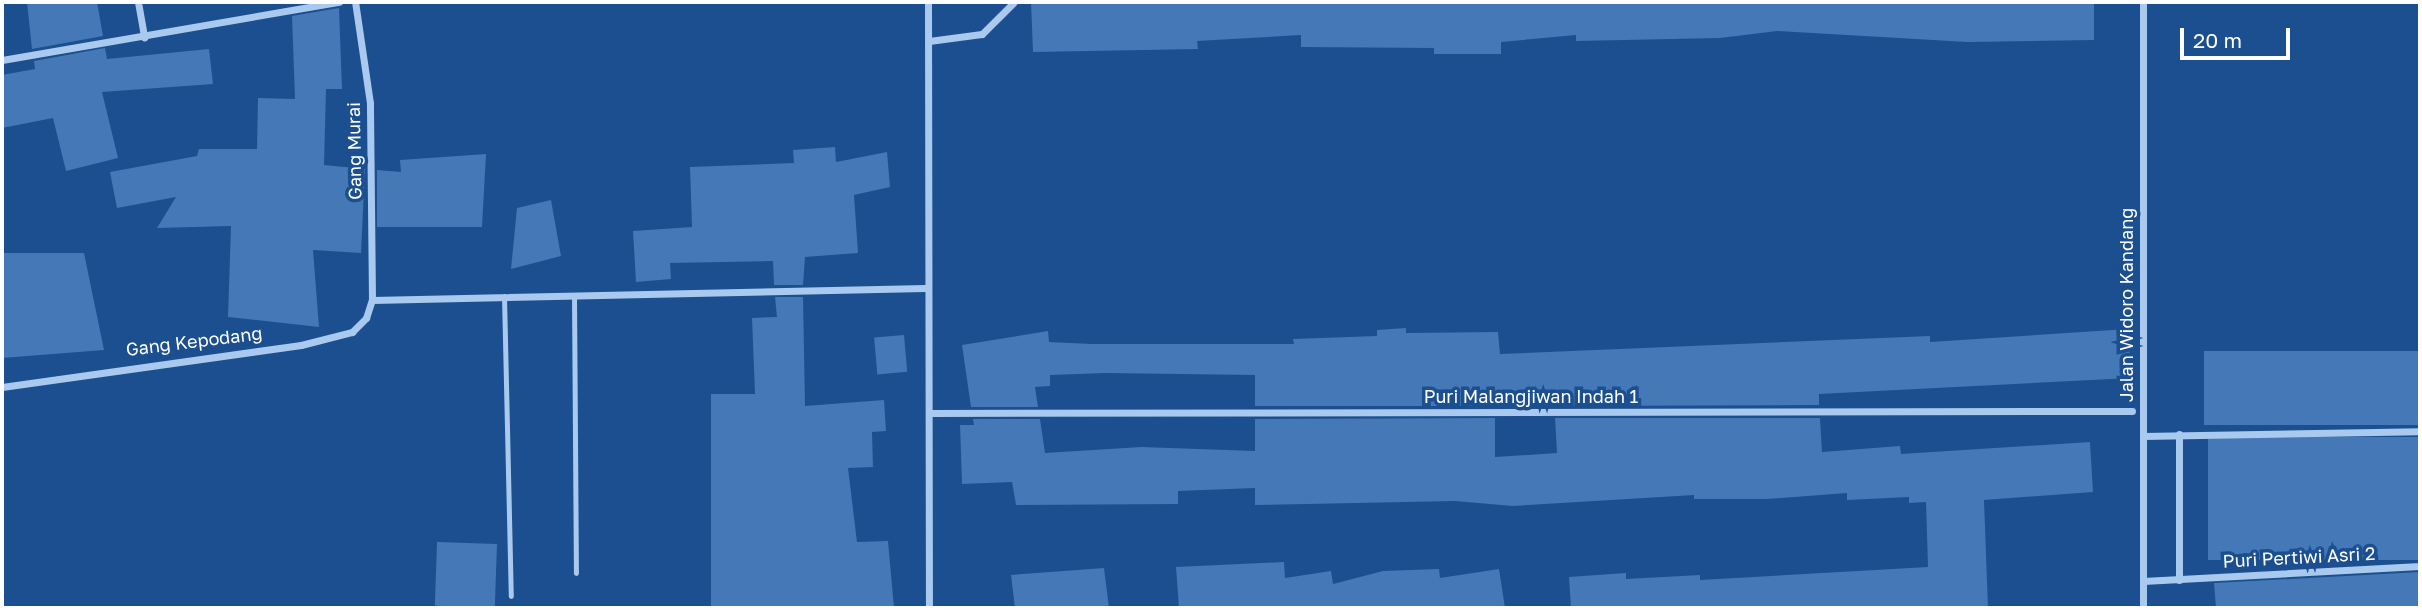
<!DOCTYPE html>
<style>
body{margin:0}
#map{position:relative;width:2422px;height:610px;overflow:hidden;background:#1b4f8f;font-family:"Golos Text",sans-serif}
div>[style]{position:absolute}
.building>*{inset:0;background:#4478b7;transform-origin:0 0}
.service>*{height:5px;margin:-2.5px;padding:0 2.5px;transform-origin:2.5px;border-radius:2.5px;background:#a9c9ee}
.minor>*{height:7px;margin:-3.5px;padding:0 3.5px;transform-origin:3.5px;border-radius:3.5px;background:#a9c9ee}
span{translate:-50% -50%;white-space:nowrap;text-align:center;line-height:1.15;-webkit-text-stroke:7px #1b4f8f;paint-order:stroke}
.street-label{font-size:18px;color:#fff}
.frame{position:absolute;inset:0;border:4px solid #fff;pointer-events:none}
.scale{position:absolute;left:2180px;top:28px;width:110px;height:32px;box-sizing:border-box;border:4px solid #fff;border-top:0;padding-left:9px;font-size:21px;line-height:24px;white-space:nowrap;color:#fff;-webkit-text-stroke:5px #1b4f8f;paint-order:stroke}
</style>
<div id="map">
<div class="building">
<i style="clip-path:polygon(27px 2px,97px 2px,103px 36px,32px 49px)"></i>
<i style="clip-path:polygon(1031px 2px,2094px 2px,2094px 40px,1967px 42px,1777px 31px,1720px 38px,1576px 41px,1576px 35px,1501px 42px,1501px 54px,1434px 54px,1434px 48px,1301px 47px,1301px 35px,1197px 41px,1198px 49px,1033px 52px)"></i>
<i style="clip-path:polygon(339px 8px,342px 89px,326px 89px,324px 165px,365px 169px,361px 253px,313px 250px,319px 327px,228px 317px,231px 226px,157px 228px,176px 197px,117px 208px,110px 172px,197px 156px,199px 149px,257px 149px,258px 98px,295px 99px,292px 16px)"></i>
<i style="clip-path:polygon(105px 48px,107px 59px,209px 49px,213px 84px,102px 92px,118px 158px,66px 171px,53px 118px,2px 128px,2px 75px,35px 69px,34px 61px)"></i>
<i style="clip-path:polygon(835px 147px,836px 162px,887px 152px,890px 187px,854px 195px,858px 253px,805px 257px,803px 285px,774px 285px,773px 261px,670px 263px,671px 279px,636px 282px,633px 231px,692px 227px,690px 167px,794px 163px,793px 150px)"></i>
<i style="clip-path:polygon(486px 154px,482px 227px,377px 227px,377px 170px,401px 172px,400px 160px)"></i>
<i style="clip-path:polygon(551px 200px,561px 256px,511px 269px,517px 208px)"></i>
<i style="clip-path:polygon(2px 253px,84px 253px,104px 350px,2px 358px)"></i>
<i style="clip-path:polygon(775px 297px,803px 297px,805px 406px,884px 400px,886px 431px,872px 432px,873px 467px,848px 468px,857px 542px,888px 541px,894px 608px,711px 608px,711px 394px,755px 394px,752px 318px,777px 317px)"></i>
<i style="clip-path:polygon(1406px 328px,1406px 333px,1498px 332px,1500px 354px,1930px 336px,1930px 342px,2128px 329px,2131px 378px,1819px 394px,1819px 405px,1554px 406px,1553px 393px,1495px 394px,1495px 406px,1255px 406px,1255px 375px,1106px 373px,1050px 375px,1050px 386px,1035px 387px,1038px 407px,971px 407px,962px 345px,1048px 331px,1049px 342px,1091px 344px,1294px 344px,1293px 339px,1377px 336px,1377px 330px)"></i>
<i style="left:904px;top:335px;width:37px;height:30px;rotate:85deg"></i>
<i style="left:2420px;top:351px;width:74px;height:216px;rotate:90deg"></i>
<i style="clip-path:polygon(1495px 418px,1495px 457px,1557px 453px,1555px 418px,1820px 418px,1822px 452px,1900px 446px,1901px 454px,2090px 442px,2093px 492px,1984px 500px,1988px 608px,1571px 608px,1569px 577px,1626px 573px,1626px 579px,1700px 575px,1700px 580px,1928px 567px,1926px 502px,1909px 503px,1909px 497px,1847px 500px,1847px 493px,1767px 499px,1694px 499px,1694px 495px,1513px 506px,1455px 501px,1255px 505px,1255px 488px,1178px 491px,1178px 504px,1016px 505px,1012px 482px,962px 484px,960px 425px,974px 425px,973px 419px,1040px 419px,1045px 453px,1141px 447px,1255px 451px,1255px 419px)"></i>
<i style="left:2420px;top:437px;width:123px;height:212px;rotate:90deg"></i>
<i style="left:497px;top:544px;width:64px;height:60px;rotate:92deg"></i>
<i style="clip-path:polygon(1284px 562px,1285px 578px,1331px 571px,1333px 584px,1383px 571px,1439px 569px,1440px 578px,1499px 569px,1505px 608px,1179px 608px,1176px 567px)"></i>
<i style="clip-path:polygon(1104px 568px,1109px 608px,1015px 608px,1011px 575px)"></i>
<i style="clip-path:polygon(2420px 572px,2420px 608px,2216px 608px,2214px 583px)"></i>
</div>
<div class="service">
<i style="left:574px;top:295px;width:278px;rotate:89.6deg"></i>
<i style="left:504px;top:296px;width:300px;rotate:88.7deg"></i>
</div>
<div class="minor">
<i style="left:138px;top:2px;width:36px;rotate:80deg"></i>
<i style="left:928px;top:2px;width:606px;rotate:89.91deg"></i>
<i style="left:929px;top:41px;width:53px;rotate:-7.5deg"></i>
<i style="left:982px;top:34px;width:45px;rotate:-45deg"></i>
<i style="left:2px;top:60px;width:342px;rotate:-9.8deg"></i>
<i style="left:372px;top:300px;width:553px;rotate:-1.24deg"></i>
<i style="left:2px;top:387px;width:302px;rotate:-8deg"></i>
<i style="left:301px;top:345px;width:53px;rotate:-14.3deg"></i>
<i style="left:352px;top:332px;width:20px;rotate:-45deg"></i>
<i style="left:366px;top:318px;width:19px;rotate:-72deg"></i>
<i style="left:372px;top:300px;width:197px;rotate:-90.6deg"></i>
<i style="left:370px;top:103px;width:102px;rotate:-98.4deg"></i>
<i style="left:930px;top:413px;width:1202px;rotate:-0.1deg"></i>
<i style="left:2179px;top:434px;width:146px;rotate:90deg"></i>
<i style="left:2143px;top:436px;width:277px;rotate:-1deg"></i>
<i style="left:2143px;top:581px;width:277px;rotate:-3.1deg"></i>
<i style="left:2143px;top:608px;width:606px;rotate:-90deg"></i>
</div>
<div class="street-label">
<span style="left:354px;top:151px;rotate:-91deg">Gang Murai</span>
<span style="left:2126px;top:305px;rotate:-90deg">Jalan Widoro Kandang</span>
<span style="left:194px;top:341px;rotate:-7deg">Gang Kepodang</span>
<span style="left:1531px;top:396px">Puri Malangjiwan Indah 1</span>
<span style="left:2299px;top:557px;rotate:-3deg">Puri Pertiwi Asri 2</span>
</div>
<div class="frame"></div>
<div class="scale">20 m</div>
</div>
